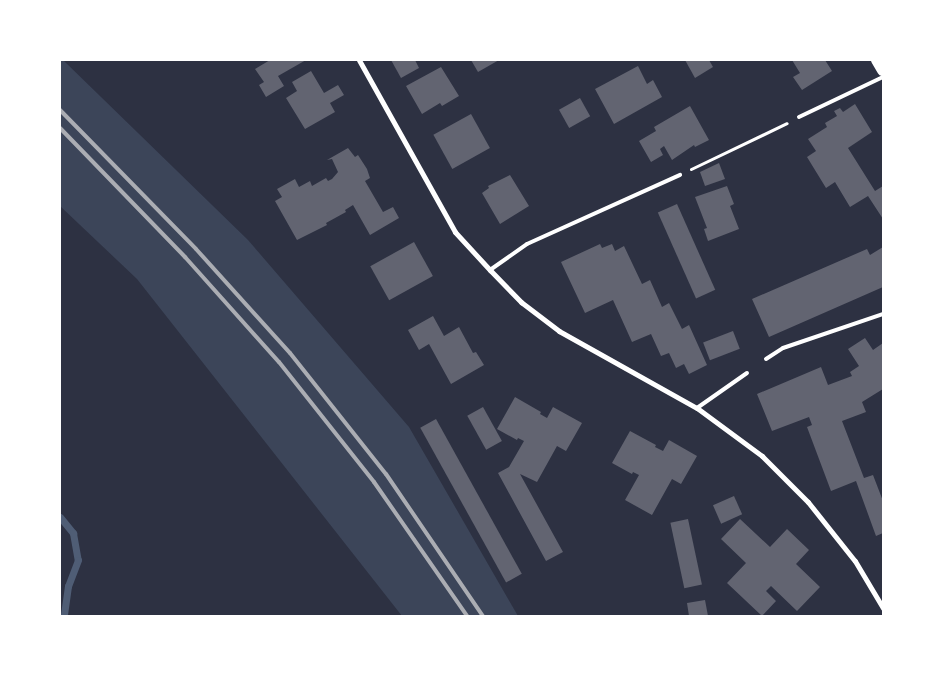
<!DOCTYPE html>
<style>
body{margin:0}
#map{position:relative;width:943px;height:676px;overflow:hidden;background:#2d3142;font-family:Georgia,serif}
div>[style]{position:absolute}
.green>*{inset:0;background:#3c4559}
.stream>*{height:7px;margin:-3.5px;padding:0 3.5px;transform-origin:3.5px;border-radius:3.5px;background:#4f5d75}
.building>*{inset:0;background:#626471;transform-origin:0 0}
.path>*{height:3px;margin:-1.5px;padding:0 1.5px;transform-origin:1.5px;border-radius:1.5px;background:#fff}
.service>*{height:4px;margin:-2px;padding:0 2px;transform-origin:2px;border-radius:2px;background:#fff}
.minor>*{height:5px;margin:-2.5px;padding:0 2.5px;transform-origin:2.5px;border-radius:2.5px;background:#fff}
.primary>*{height:12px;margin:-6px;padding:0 6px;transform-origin:6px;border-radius:6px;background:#fff}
.rail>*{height:4px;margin:-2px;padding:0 2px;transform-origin:2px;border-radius:2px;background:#abadb3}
span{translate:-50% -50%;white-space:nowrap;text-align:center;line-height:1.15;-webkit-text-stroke:4px #fff;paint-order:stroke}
.frame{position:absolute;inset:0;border:61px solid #fff;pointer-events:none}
</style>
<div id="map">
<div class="green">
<i style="clip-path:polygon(60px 60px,63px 60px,248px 240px,409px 427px,518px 616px,402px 616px,137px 279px,60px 206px)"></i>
</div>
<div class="stream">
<i style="left:60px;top:517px;width:21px;rotate:51deg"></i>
<i style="left:73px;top:533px;width:27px;rotate:80deg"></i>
<i style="left:78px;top:560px;width:28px;rotate:111deg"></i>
<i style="left:68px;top:586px;width:30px;rotate:98deg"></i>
</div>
<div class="building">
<i style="clip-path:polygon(270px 60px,306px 60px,278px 76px,284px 86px,266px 97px,259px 85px,264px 82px,255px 69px)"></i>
<i style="clip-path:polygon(391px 60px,415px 60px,419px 68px,401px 78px)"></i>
<i style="clip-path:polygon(471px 60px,499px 60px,478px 72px)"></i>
<i style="clip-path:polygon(685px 60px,709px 60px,713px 67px,695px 78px)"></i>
<i style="clip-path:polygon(792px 60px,825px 60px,832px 71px,802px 90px,793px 77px,800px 73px)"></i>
<i style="clip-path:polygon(638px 66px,647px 84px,653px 80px,662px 97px,614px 124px,595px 89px)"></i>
<i style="clip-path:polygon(441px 67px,459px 96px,442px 106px,440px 103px,422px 114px,406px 86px)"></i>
<i style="clip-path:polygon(311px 71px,324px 93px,338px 85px,344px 95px,330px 103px,335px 112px,305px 129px,286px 98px,297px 91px,292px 82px)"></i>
<i style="left:580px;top:98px;width:21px;height:24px;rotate:61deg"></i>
<i style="clip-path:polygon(855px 104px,872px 132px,848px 148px,875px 191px,883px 186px,883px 219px,868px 196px,850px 207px,835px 182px,826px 188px,807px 157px,816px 151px,808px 139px,827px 127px,825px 123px,837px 116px,834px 111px,840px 108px,843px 112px)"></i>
<i style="clip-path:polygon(690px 106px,709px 140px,695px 147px,694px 145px,672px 160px,664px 146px,660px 149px,663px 155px,651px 162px,639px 141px,656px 131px,654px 127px)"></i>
<i style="left:471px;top:114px;width:39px;height:43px;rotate:61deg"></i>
<i style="clip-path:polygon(348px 148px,355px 157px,358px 155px,367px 169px,370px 178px,365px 181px,383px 212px,393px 207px,399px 218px,370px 235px,353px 205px,345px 210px,346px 212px,326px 223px,327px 225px,297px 240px,275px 201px,282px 197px,277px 189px,295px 179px,299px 187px,310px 181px,312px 186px,326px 178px,328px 181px,332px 179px,338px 172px,332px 159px,327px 160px)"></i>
<i style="clip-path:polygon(719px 163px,725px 179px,705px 186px,700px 172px)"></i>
<i style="clip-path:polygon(510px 175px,529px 206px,500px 224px,482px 193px,489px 188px,488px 186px)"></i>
<i style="clip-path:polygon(727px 186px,734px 204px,730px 206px,739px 229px,708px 241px,704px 229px,707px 228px,695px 197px)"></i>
<i style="left:677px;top:204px;width:94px;height:21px;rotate:66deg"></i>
<i style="left:414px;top:242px;width:39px;height:50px;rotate:61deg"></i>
<i style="clip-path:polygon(600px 244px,602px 248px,612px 244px,615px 251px,624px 246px,642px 284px,650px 280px,662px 307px,669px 303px,682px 329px,689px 325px,707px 365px,689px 374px,684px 364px,676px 368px,669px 353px,661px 356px,651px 334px,632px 342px,613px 300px,585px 313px,561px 262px)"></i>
<i style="clip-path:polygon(883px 247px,883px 287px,769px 337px,752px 299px,867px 249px,870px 255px)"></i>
<i style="clip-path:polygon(433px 316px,444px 336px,459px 327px,473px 353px,476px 352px,484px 365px,451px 384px,429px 344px,419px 350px,408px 330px)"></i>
<i style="left:733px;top:331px;width:19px;height:32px;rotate:69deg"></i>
<i style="clip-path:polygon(865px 338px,873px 350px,883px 343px,883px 389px,862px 402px,866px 412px,842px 421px,864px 478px,873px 475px,883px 501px,883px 533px,876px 536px,856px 481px,831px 491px,807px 427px,812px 425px,809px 417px,772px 431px,757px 394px,821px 367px,828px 385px,852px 376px,850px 372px,859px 366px,848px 349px)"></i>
<i style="clip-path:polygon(515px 397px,541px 412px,540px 414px,547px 418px,553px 407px,582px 423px,566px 451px,557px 446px,537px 482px,520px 474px,563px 552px,546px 561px,498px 473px,509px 467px,524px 441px,518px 438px,517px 440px,497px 429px)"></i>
<i style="left:483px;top:407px;width:39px;height:18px;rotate:61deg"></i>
<i style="left:436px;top:419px;width:177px;height:18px;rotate:61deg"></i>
<i style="clip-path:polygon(630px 431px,656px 445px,655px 447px,663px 451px,669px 440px,697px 456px,681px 484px,672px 479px,652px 515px,625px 500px,639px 475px,633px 472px,632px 474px,612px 463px)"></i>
<i style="left:734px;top:496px;width:20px;height:23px;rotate:66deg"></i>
<i style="left:688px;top:519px;width:67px;height:18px;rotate:78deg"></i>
<i style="clip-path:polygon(740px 519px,770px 547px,787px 529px,809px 550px,796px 564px,820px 587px,797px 611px,771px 586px,766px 591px,776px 601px,762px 616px,727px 583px,746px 563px,721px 539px)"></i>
<i style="clip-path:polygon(705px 600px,708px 616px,689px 616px,687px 603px)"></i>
</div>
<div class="path">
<i style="left:691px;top:169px;width:106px;rotate:-25.6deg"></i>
</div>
<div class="service">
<i style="left:799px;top:117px;width:93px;rotate:-25.5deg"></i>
<i style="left:490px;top:270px;width:45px;rotate:-35.1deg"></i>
<i style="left:527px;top:244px;width:168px;rotate:-24.3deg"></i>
<i style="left:766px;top:359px;width:20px;rotate:-33deg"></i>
<i style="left:783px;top:348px;width:106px;rotate:-18.8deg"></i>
<i style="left:697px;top:408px;width:61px;rotate:-35deg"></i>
</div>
<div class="minor">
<i style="left:359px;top:60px;width:197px;rotate:60.8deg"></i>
<i style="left:455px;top:232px;width:52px;rotate:47.4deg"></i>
<i style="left:490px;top:270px;width:45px;rotate:45.9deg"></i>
<i style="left:521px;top:302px;width:48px;rotate:37.3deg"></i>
<i style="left:559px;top:331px;width:158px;rotate:29.2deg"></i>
<i style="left:697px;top:408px;width:81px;rotate:36.4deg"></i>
<i style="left:762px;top:456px;width:65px;rotate:45deg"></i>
<i style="left:808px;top:502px;width:75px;rotate:51.5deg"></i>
<i style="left:855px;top:561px;width:55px;rotate:59.2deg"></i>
</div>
<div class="primary">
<i style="left:877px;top:60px;width:12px;rotate:59deg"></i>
</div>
<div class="rail">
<i style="left:60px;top:110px;width:194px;rotate:45.6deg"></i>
<i style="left:196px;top:249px;width:140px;rotate:47.9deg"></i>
<i style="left:290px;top:353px;width:154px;rotate:51.6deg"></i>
<i style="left:386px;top:474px;width:172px;rotate:55.7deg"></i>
<i style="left:60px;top:128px;width:180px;rotate:45.9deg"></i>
<i style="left:185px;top:257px;width:141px;rotate:48.2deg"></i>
<i style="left:279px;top:362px;width:153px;rotate:51.6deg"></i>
<i style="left:374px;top:482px;width:163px;rotate:55.2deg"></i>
</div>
<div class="frame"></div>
</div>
